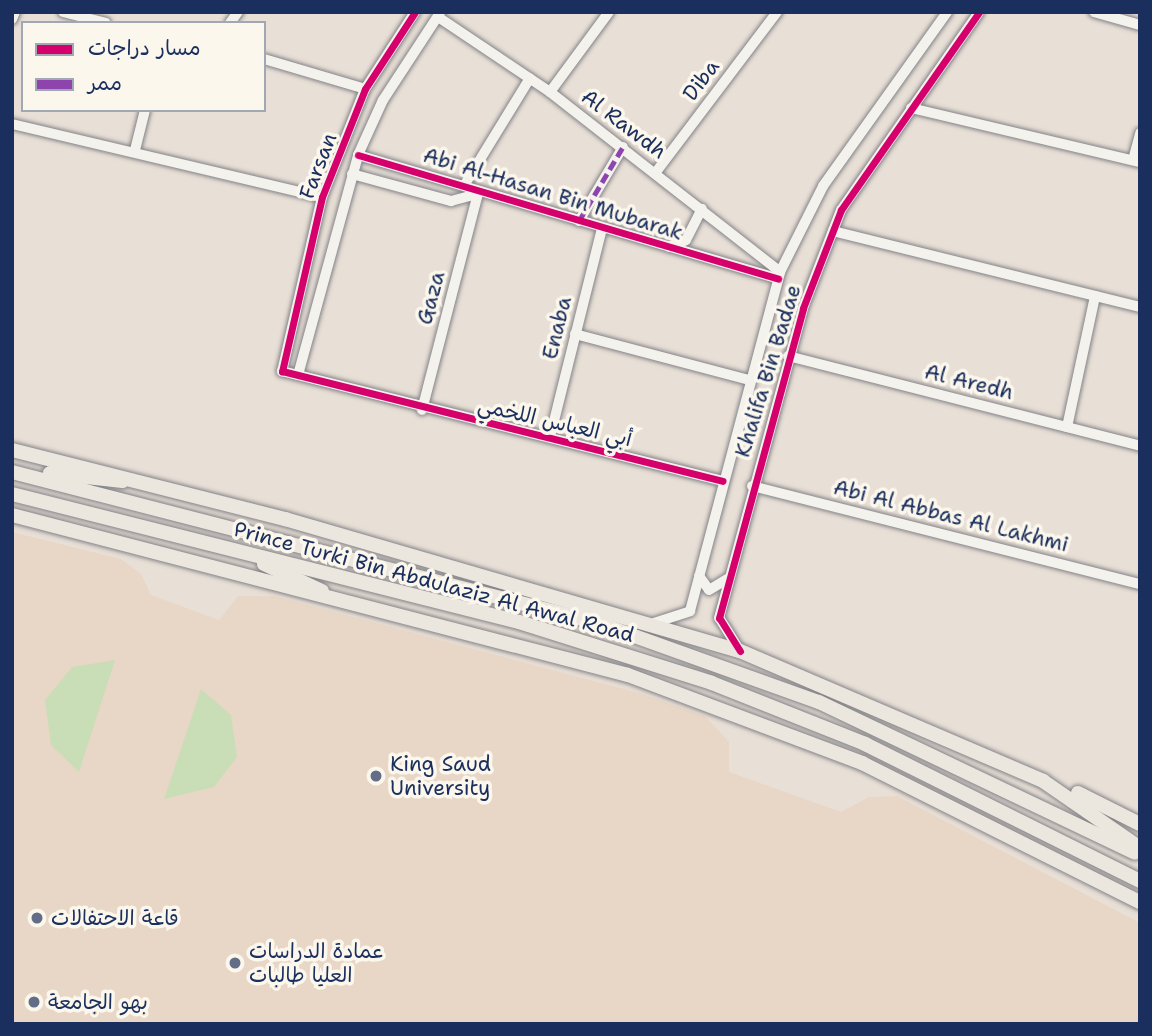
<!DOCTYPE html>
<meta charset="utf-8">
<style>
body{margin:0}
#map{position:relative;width:1152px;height:1036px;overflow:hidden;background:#e8dfd6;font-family:"Shantell Sans","Playpen Sans Arabic",sans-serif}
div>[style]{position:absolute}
.built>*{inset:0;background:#e8d7c6}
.green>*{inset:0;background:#c9deb6}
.roads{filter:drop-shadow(0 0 2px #838388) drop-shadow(0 0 2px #838388)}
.minor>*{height:10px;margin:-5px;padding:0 5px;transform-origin:5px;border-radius:5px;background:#f4f2ed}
.major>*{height:14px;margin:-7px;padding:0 7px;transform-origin:7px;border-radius:7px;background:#ece7de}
.quiet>*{height:5px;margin-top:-2.5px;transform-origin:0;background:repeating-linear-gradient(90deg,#8e44ad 0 10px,transparent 0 15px)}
.cycleway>*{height:7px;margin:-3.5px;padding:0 3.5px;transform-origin:3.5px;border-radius:3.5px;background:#d6006c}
.dots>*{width:19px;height:19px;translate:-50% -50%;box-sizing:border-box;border:4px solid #fbf7ec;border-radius:50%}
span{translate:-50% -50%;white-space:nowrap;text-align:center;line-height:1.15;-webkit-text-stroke:7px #fbf7ec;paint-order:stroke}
.street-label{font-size:21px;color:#1b2f5e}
.poi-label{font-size:21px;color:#1b2f5e}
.left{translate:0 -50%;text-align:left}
.frame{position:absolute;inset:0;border:14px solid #1b2f5e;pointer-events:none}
.legend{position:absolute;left:21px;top:21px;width:245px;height:91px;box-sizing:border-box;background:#fbf7ec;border:2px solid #a1a7b3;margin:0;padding:9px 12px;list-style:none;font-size:21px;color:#1b2f5e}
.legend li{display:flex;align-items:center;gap:14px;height:35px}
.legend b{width:35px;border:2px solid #a1a7b3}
</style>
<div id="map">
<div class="built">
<i style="clip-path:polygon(12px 532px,121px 559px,141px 574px,151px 595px,219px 620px,238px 596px,274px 596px,639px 693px,705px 716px,729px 742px,729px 772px,841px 812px,869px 797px,897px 796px,1140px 923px,1140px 1024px,12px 1024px)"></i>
</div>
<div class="green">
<i style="clip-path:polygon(115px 660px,79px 772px,51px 745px,45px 700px,72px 667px)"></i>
<i style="clip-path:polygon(201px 689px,231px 715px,237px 757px,214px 787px,164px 799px)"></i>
</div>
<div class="roads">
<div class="minor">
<i style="left:63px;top:12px;width:44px;rotate:14.3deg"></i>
<i style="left:415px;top:12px;width:92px;rotate:123deg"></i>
<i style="left:365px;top:89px;width:116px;rotate:111.7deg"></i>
<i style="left:322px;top:197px;width:179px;rotate:102.9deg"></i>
<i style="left:282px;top:371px;width:454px;rotate:14deg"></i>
<i style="left:1094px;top:12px;width:48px;rotate:15.8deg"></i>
<i style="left:438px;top:17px;width:135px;rotate:33.8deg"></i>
<i style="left:550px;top:92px;width:292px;rotate:38deg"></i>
<i style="left:12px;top:19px;width:8px;rotate:-67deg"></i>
<i style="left:230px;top:23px;width:14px;rotate:-54deg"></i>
<i style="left:264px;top:59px;width:105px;rotate:16.5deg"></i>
<i style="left:550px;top:92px;width:99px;rotate:-53.6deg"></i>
<i style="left:911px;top:108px;width:235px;rotate:13.3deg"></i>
<i style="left:12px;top:124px;width:318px;rotate:13.3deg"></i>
<i style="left:135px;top:150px;width:41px;rotate:-76deg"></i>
<i style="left:358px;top:155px;width:438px;rotate:16.4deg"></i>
<i style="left:1133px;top:160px;width:28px;rotate:-75deg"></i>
<i style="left:656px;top:172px;width:201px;rotate:-52.9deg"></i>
<i style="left:352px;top:174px;width:103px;rotate:15.3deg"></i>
<i style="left:451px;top:201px;width:28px;rotate:-15deg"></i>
<i style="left:465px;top:184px;width:124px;rotate:-58.5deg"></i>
<i style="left:579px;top:221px;width:86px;rotate:-59.3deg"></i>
<i style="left:833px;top:231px;width:316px;rotate:13.9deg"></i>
<i style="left:669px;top:247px;width:18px;rotate:-22deg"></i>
<i style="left:686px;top:240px;width:35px;rotate:-63deg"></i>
<i style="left:575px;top:334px;width:180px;rotate:14.8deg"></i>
<i style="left:788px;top:356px;width:363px;rotate:14.3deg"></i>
<i style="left:298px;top:375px;width:228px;rotate:-74.7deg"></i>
<i style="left:358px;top:155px;width:60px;rotate:-65.6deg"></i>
<i style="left:383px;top:100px;width:104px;rotate:-56.8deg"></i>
<i style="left:422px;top:410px;width:223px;rotate:-75.5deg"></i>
<i style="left:1067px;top:427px;width:134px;rotate:-77.9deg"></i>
<i style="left:550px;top:437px;width:215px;rotate:-76deg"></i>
<i style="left:752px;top:486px;width:400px;rotate:14.2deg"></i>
<i style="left:699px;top:576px;width:17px;rotate:54deg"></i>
<i style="left:709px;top:590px;width:23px;rotate:-31deg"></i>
<i style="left:654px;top:623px;width:38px;rotate:-18deg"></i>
<i style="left:690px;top:611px;width:351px;rotate:-75.1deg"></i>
<i style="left:780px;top:272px;width:96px;rotate:-63.4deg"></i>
<i style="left:823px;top:186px;width:214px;rotate:-54.5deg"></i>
<i style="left:740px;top:651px;width:39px;rotate:-122deg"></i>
<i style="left:719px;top:618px;width:321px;rotate:-74.8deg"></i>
<i style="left:803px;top:308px;width:105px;rotate:-68.8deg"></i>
<i style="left:841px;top:210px;width:241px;rotate:-55.1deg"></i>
</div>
<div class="major">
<i style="left:12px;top:450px;width:282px;rotate:14.2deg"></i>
<i style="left:285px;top:519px;width:474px;rotate:16.2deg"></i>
<i style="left:740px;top:651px;width:330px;rotate:23.2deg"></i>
<i style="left:1043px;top:781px;width:118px;rotate:34.6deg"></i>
<i style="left:12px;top:472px;width:605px;rotate:14.45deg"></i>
<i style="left:598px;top:623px;width:235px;rotate:19.7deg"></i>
<i style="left:819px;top:702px;width:350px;rotate:25.5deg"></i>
<i style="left:50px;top:473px;width:73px;rotate:6.3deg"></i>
<i style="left:12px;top:494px;width:523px;rotate:14.17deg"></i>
<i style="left:519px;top:622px;width:202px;rotate:17.5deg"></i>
<i style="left:712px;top:683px;width:165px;rotate:21.7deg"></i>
<i style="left:865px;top:744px;width:307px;rotate:26.5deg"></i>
<i style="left:12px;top:515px;width:636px;rotate:14.56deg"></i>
<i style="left:628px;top:675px;width:250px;rotate:20.6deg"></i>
<i style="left:862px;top:763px;width:311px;rotate:26.6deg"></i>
<i style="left:264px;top:564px;width:64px;rotate:25deg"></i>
<i style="left:1078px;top:793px;width:69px;rotate:26.6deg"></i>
</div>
</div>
<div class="quiet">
<i style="left:579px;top:221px;width:86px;rotate:-59.3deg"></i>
</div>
<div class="cycleway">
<i style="left:415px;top:12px;width:92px;rotate:123deg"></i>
<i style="left:365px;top:89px;width:116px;rotate:111.7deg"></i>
<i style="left:322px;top:197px;width:179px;rotate:102.9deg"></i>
<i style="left:282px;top:371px;width:454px;rotate:14deg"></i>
<i style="left:358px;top:155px;width:438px;rotate:16.4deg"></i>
<i style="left:740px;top:651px;width:39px;rotate:-122deg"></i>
<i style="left:719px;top:618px;width:321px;rotate:-74.8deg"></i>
<i style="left:803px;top:308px;width:105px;rotate:-68.8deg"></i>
<i style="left:841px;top:210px;width:241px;rotate:-55.1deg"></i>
</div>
<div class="dots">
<i style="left:376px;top:776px;background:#636d88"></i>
<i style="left:37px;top:918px;background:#636d88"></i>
<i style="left:235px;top:963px;background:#636d88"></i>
<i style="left:34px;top:1002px;background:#636d88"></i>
</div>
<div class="street-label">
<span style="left:701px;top:80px;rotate:-53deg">Diba</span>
<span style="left:624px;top:124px;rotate:37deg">Al Rawdh</span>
<span style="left:318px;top:166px;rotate:-69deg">Farsan</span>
<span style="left:553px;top:194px;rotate:17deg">Abi Al-Hasan Bin Mubarak</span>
<span style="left:431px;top:298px;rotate:-75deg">Gaza</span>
<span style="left:557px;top:328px;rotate:-76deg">Enaba</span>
<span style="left:768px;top:371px;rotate:-73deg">Khalifa Bin Badae</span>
<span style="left:969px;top:382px;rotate:14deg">Al Aredh</span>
<span style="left:555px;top:422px;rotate:13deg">أبي العباس اللخمي</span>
<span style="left:951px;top:516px;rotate:14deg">Abi Al Abbas Al Lakhmi</span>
<span style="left:434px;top:582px;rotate:15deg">Prince Turki Bin Abdulaziz Al Awal Road</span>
</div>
<div class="poi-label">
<span class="left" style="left:390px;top:776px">King Saud<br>University</span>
<span class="left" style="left:51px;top:918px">قاعة الاحتفالات</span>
<span class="left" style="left:249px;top:963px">عمادة الدراسات<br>العليا طالبات</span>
<span class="left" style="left:48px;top:1002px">بهو الجامعة</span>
</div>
<div class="frame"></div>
<ul class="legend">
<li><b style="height:9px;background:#d6006c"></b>مسار دراجات</li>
<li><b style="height:9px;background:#8e44ad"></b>ممر</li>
</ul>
</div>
